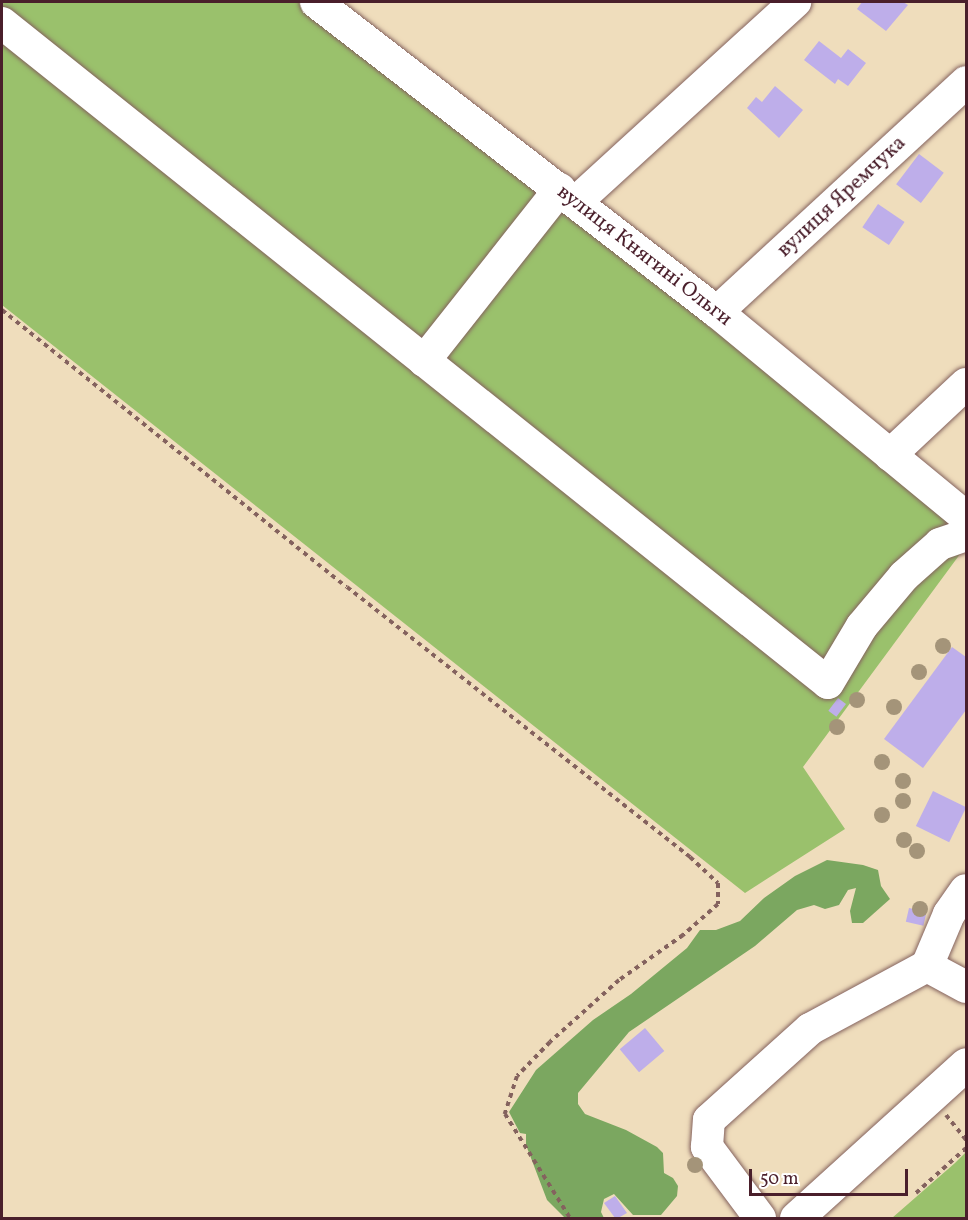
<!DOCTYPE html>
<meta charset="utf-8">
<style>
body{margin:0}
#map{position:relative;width:968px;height:1220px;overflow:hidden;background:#efddbc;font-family:Vollkorn,serif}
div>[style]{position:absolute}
.green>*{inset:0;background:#9ac16c}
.forest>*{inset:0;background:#7ba760}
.building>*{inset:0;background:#beaeea;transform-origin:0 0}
.path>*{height:4px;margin-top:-2px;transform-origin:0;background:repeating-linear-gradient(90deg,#84625e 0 4.5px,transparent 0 9px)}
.roads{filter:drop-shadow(0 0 2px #84625e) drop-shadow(0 0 2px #84625e)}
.minor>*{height:32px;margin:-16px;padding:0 16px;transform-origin:16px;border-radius:16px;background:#fff}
.major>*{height:33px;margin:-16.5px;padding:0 16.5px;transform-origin:16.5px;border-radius:16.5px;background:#fff}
.trees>*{width:16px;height:16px;margin:-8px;border-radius:50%;background:#a49479}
span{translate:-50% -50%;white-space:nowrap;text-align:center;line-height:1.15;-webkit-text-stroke:4.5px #fff;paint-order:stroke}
.street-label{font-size:21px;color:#4a1f2b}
.frame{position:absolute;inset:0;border:3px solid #4a1f2b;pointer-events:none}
.scale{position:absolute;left:749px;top:1169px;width:159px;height:27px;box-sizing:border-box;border:3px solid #4a1f2b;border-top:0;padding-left:8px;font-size:18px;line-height:21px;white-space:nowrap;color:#4a1f2b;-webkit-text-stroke:4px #fff;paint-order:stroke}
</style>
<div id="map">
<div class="green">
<i style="clip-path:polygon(2px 2px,299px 2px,963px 520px,966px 546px,803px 767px,845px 829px,745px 893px,2px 305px)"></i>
<i style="clip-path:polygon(966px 1152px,966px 1218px,892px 1218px,955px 1163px)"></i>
</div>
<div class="forest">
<i style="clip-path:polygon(827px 860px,863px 865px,878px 870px,881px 886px,890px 899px,863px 923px,852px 923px,850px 911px,856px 888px,848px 890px,839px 905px,825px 909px,814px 905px,797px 910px,755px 946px,629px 1032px,578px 1093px,578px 1104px,585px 1114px,626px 1130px,657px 1147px,663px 1153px,664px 1173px,673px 1178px,678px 1186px,677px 1196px,661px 1215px,633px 1215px,614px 1194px,604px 1199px,601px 1212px,604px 1218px,565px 1218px,547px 1200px,526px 1145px,526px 1134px,520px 1133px,509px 1112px,536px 1070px,593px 1020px,631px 994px,687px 948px,700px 930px,716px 930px,740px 921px,764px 898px,795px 876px)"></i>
</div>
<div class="building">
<i style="clip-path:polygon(862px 2px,903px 2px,908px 5px,886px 31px,857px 9px)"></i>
<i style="clip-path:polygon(819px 41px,841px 58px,848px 49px,866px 63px,848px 86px,838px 79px,835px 84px,804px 60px)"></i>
<i style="clip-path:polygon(775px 86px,803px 110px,779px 138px,747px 108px,756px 97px,762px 102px)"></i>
<i style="left:919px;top:154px;width:31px;height:38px;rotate:37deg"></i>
<i style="left:878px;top:204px;width:32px;height:28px;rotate:34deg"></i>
<i style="clip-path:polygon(952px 647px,966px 657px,966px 710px,923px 768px,884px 739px)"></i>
<i style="left:838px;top:698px;width:10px;height:16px;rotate:37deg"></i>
<i style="left:933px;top:791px;width:37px;height:39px;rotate:26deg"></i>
<i style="left:909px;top:908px;width:18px;height:14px;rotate:13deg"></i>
<i style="left:645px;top:1028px;width:30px;height:33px;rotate:50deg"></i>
<i style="clip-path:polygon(615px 1196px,627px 1213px,618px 1218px,615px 1218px,604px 1203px)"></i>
</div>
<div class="path">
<i style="left:2px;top:310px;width:442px;rotate:38.8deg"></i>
<i style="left:347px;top:587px;width:437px;rotate:38.2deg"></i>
<i style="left:690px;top:857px;width:38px;rotate:43deg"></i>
<i style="left:718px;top:883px;width:21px;rotate:90deg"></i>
<i style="left:718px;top:904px;width:47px;rotate:138.5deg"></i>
<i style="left:683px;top:935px;width:78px;rotate:144.9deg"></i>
<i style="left:619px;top:980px;width:93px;rotate:138.1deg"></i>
<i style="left:550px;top:1042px;width:47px;rotate:134.1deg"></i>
<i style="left:517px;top:1076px;width:40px;rotate:108deg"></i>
<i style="left:505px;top:1114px;width:123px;rotate:58deg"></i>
<i style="left:946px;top:1115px;width:32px;rotate:51deg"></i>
<i style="left:916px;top:1193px;width:67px;rotate:-42deg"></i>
</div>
<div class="roads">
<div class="minor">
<i style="left:316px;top:2px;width:507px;rotate:37.71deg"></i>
<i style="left:717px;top:312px;width:323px;rotate:39.5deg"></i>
<i style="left:2px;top:23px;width:1057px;rotate:38.63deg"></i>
<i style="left:828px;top:683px;width:66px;rotate:-59.2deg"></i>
<i style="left:862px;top:626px;width:65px;rotate:-50deg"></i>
<i style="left:904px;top:576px;width:48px;rotate:-41.6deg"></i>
<i style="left:940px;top:544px;width:28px;rotate:-19deg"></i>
<i style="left:576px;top:202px;width:297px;rotate:-42.4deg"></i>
<i style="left:717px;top:312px;width:339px;rotate:-42.7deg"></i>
<i style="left:424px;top:361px;width:219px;rotate:-51.7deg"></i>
<i style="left:890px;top:455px;width:104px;rotate:-43.1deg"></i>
<i style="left:927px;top:966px;width:56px;rotate:-67.1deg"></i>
<i style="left:949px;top:914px;width:29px;rotate:-55deg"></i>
<i style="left:760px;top:1218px;width:89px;rotate:-126.7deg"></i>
<i style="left:707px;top:1147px;width:27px;rotate:-86deg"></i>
<i style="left:709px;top:1120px;width:136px;rotate:-42deg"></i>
<i style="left:810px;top:1029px;width:133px;rotate:-28.3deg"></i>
<i style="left:927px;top:966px;width:44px;rotate:28.3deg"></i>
</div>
<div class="major">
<i style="left:796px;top:1218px;width:229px;rotate:-42.2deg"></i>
</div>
</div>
<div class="trees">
<i style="left:943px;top:646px"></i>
<i style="left:919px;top:672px"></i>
<i style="left:857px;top:700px"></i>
<i style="left:894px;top:707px"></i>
<i style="left:837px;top:727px"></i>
<i style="left:882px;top:762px"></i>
<i style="left:903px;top:781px"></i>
<i style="left:903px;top:801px"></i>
<i style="left:882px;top:815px"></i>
<i style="left:904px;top:840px"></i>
<i style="left:917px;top:851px"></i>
<i style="left:920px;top:909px"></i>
<i style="left:695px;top:1165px"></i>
</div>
<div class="street-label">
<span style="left:842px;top:197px;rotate:-43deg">вулиця Яремчука</span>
<span style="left:644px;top:256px;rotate:38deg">вулиця Княгині Ольги</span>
</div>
<div class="frame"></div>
<div class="scale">50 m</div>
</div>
